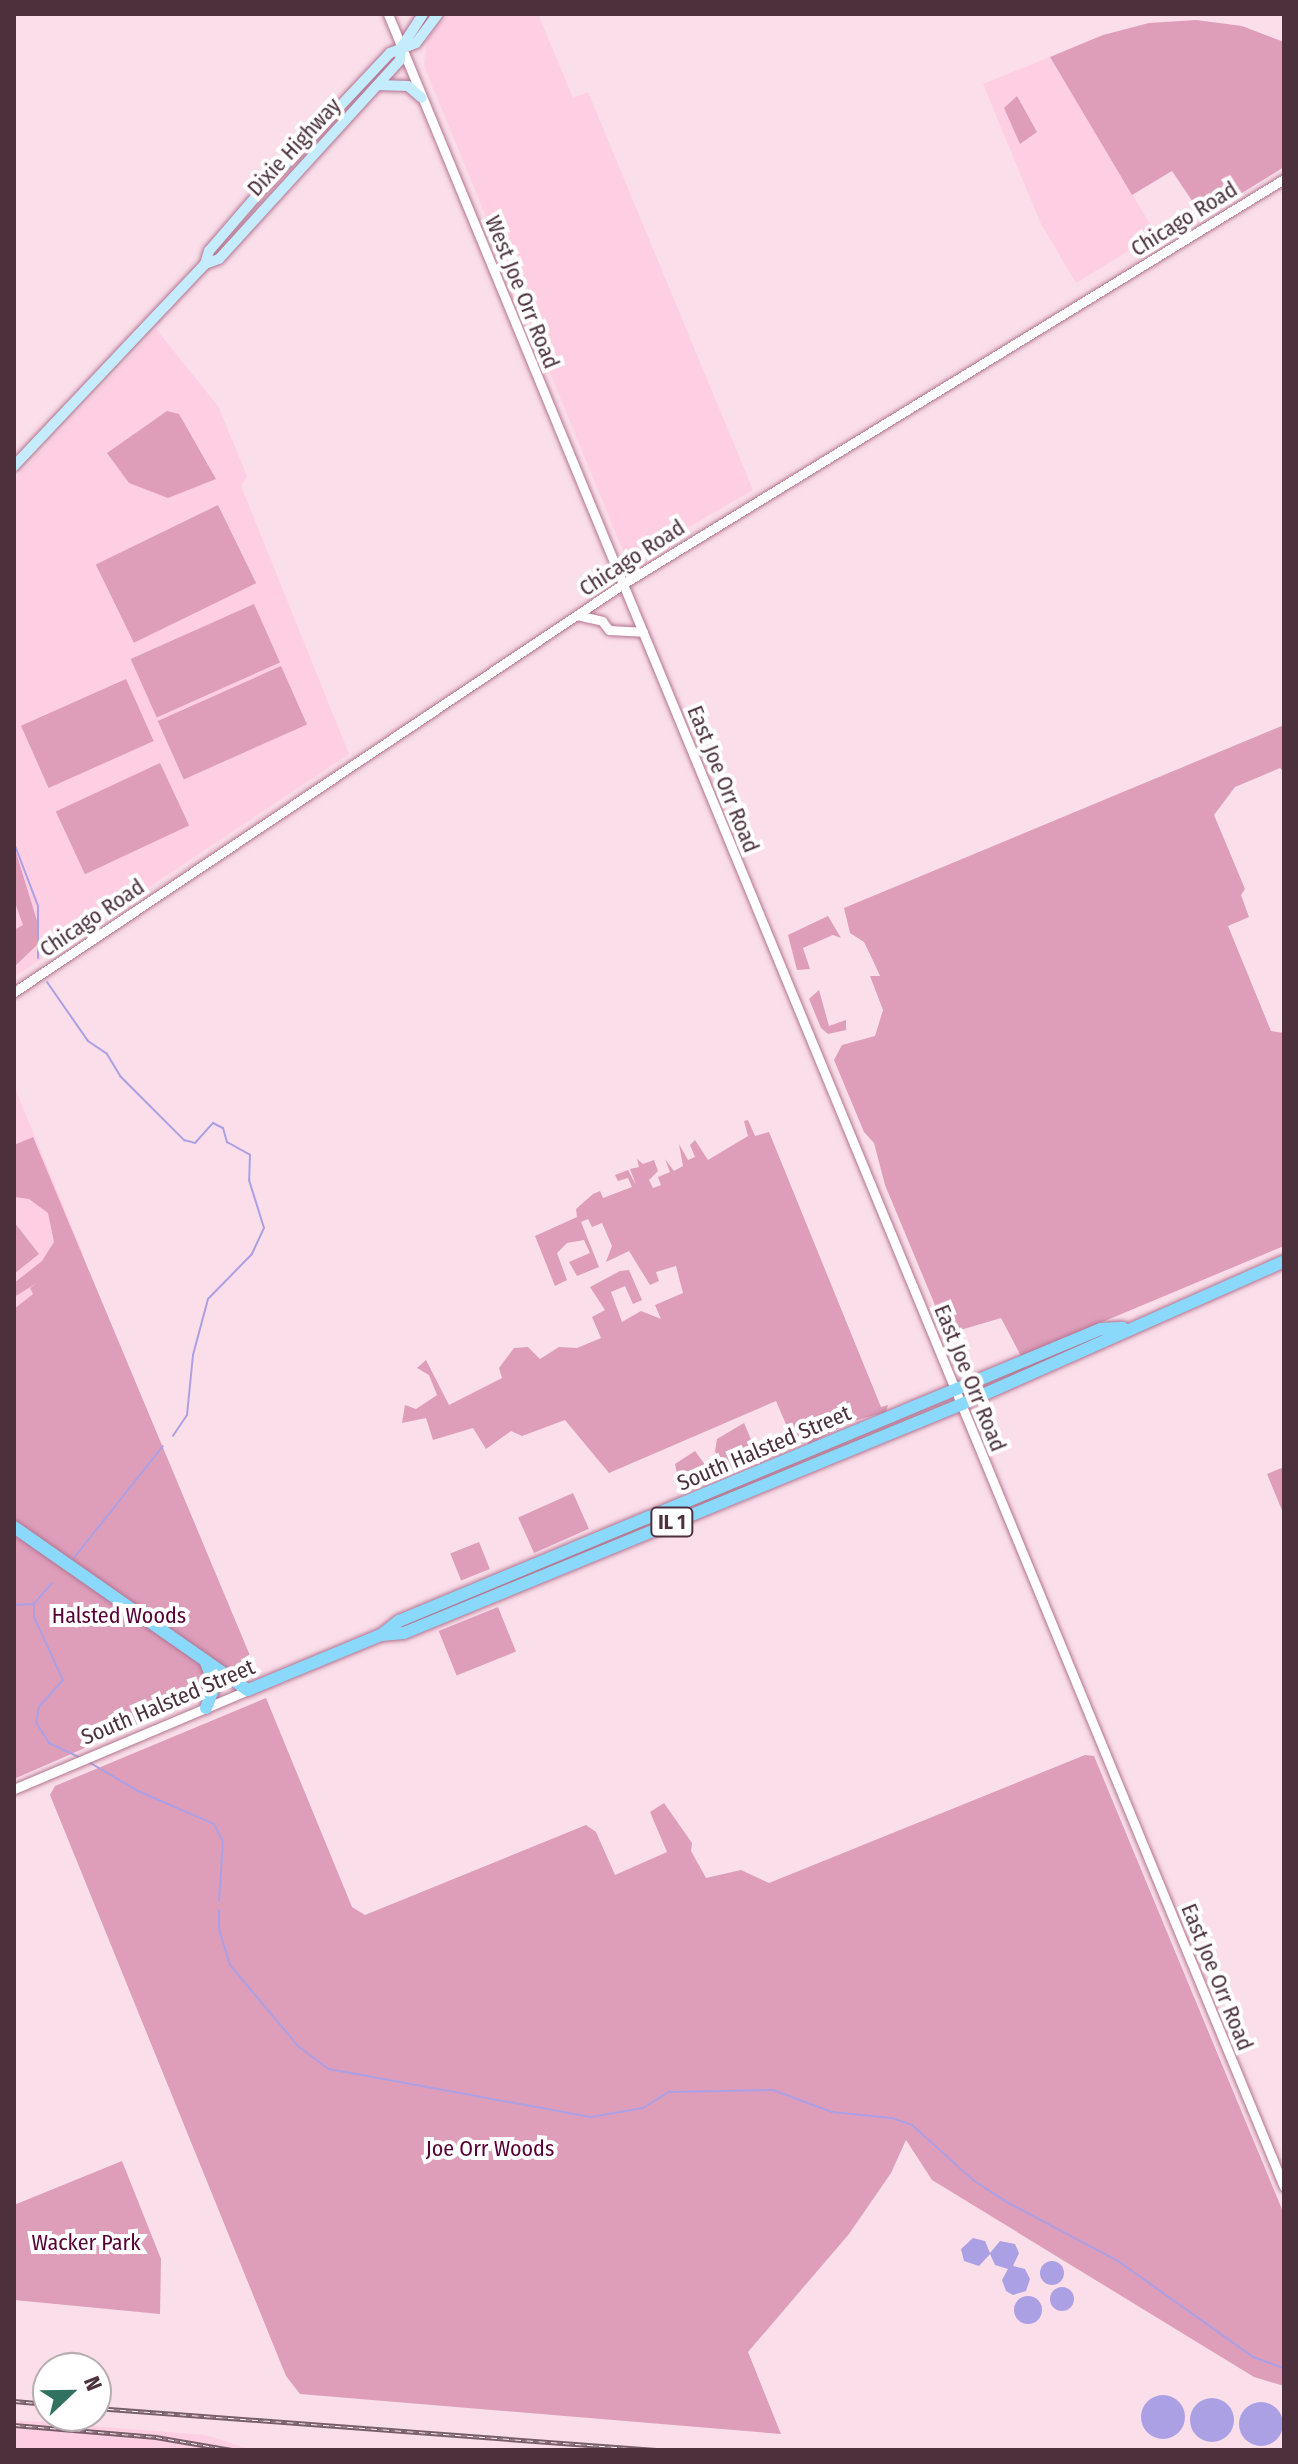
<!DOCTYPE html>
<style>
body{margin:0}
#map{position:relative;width:1298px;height:2464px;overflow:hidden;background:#fadee9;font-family:"Fira Sans Condensed",sans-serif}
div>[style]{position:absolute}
.built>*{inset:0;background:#fecfe2}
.green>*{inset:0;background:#de9eba;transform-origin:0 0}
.water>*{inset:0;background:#aca0e4}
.round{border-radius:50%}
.stream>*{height:2px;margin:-1px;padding:0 1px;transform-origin:1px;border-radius:1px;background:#aca0e4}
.roads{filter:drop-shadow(0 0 2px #b37490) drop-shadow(0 0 2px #b37490)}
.tertiary>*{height:9px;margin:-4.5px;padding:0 4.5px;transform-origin:4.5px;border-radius:4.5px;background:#fff}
.secondary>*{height:10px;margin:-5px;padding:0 5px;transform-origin:5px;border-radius:5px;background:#c4ecfd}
.primary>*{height:12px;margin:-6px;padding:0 6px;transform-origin:6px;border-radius:6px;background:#8ad9fb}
.rail>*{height:5px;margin-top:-2.5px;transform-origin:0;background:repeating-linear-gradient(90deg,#fff 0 6px,#795e6a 0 12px);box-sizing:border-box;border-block:2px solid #795e6a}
span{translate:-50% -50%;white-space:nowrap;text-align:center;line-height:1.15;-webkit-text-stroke:8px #fff;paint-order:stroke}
.shield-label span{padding:2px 6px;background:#fff;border:2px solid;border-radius:6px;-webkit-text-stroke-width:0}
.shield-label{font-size:20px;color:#4c313d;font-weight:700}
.street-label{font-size:22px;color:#4c313d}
.park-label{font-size:22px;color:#580035}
.frame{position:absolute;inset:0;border:16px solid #4c313d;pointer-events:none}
.north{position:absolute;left:32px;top:2352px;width:80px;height:80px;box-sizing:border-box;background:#fff;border:2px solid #b7adb1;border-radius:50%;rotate:68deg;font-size:22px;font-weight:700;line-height:32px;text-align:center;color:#4c313d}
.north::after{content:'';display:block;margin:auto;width:28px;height:36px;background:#31715f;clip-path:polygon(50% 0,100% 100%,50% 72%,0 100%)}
</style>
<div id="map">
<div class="built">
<i style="clip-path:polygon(449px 14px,538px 14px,573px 98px,588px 92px,753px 490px,641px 555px,623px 551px,424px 66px,427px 39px)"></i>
<i style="clip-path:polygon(1050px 57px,1156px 234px,1076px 283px,1041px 224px,983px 84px)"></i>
<i style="clip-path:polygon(156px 329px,218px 406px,247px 476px,241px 486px,349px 754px,14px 977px,14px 480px)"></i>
<i style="clip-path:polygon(14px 1086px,83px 1254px,14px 1309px)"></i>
<i style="clip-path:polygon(14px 2420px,206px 2435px,252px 2450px,14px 2450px)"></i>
</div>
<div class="green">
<i style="clip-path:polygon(1196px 20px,1242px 26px,1284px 42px,1284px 167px,1203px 217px,1172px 171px,1132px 195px,1050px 57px,1103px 35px,1149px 23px)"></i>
<i style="clip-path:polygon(1017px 96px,1037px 132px,1020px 144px,1004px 108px)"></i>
<i style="clip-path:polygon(167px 411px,179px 414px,216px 479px,168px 498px,129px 483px,107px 453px)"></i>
<i style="left:218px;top:505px;width:87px;height:136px;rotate:64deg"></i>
<i style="left:254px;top:604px;width:64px;height:135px;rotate:66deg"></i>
<i style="left:281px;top:666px;width:64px;height:135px;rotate:66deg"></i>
<i style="left:126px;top:679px;width:68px;height:115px;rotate:66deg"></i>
<i style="clip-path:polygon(1284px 725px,1284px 772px,1280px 768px,1235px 787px,1214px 815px,1245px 889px,1241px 895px,1249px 917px,1228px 926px,1271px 1031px,1284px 1033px,1284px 1246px,1021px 1356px,1001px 1318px,947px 1334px,885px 1185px,874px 1143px,864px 1132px,834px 1060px,842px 1045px,875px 1036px,883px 1010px,870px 976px,880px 976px,876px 967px,864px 942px,850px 933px,844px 908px)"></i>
<i style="left:160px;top:763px;width:69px;height:115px;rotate:65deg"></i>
<i style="clip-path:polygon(15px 849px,38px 924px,38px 944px,14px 967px,14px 930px,23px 925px,14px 900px)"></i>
<i style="clip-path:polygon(828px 916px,841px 938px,833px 935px,803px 948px,810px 969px,797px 970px,788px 935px)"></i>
<i style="clip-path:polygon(819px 990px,829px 1026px,846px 1020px,846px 1030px,828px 1034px,821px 1028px,809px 999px)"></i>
<i style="clip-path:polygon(748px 1120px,755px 1136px,769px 1132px,881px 1407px,888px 1405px,886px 1412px,850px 1422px,808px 1445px,808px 1439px,794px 1443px,776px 1401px,609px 1473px,565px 1420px,522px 1436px,511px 1431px,486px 1449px,473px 1428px,433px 1440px,426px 1418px,402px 1423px,405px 1405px,416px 1409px,437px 1395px,429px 1375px,417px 1368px,426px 1360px,449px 1405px,502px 1378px,499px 1368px,514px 1348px,528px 1347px,540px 1359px,559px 1347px,577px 1348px,601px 1338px,592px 1317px,605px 1310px,590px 1287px,620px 1271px,629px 1270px,642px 1300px,633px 1304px,625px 1286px,611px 1292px,622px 1322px,641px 1311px,661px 1319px,655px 1305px,683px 1293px,676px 1266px,656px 1272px,659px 1281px,650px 1285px,629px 1251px,606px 1262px,612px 1246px,602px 1223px,592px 1227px,588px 1219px,581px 1222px,599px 1267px,577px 1276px,569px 1262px,590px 1253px,584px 1240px,567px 1243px,557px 1253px,567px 1280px,555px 1286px,535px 1236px,577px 1217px,576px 1209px,593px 1194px,600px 1191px,603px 1198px,632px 1187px,628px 1178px,618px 1181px,615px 1175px,628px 1170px,636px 1185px,630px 1169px,639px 1167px,637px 1159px,643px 1164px,654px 1160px,658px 1171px,649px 1180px,653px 1188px,661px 1185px,658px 1177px,670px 1172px,665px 1159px,674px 1171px,683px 1166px,679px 1144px,688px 1160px,695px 1157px,690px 1145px,695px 1140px,708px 1160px,748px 1136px,744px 1121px)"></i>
<i style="clip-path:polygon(33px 1137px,251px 1658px,248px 1667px,199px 1698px,14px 1779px,14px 1309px,33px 1294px,30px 1288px,37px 1283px,14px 1297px,14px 1283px,42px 1261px,54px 1242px,48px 1213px,29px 1199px,14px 1197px,14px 1145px)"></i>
<i style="clip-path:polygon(14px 1222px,39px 1254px,14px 1274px)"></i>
<i style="clip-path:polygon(744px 1423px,759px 1458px,726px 1472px,715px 1451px,717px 1439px)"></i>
<i style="clip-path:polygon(695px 1451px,714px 1477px,681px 1491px,675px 1464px)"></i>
<i style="clip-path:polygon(1284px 1467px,1284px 1515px,1267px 1474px)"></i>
<i style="left:573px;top:1493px;width:39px;height:60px;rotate:66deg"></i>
<i style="left:479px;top:1542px;width:29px;height:31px;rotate:68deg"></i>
<i style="left:498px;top:1607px;width:48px;height:64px;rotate:68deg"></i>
<i style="clip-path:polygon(266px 1698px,352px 1907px,365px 1915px,586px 1825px,596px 1832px,615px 1875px,667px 1852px,650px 1812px,664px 1803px,692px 1843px,691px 1851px,706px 1878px,741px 1870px,769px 1883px,1085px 1755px,1094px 1756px,1284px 2214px,1284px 2386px,1254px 2377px,932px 2180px,906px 2140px,891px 2173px,849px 2234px,748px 2352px,781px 2434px,300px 2394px,286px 2376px,50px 1795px,55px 1786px)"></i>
<i style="clip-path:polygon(122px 2161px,161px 2259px,160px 2314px,14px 2300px,14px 2205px)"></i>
</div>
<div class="water">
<i style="clip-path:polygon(973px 2238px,985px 2241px,990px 2253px,1000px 2241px,1015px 2244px,1019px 2253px,1013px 2266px,1025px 2269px,1030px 2279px,1026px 2291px,1013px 2295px,1006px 2291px,1002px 2280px,1008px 2269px,995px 2265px,990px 2254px,979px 2266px,964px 2261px,961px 2249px)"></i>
<i class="round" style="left:1040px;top:2261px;width:24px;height:24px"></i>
<i class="round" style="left:1050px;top:2287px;width:24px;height:24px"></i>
<i class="round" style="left:1014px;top:2296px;width:28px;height:28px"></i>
<i class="round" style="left:1141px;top:2395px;width:44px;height:44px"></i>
<i class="round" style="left:1190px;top:2398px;width:44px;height:44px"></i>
<i class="round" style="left:1239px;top:2402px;width:44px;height:44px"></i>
</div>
<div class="stream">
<i style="left:14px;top:843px;width:67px;rotate:69.1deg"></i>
<i style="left:38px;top:906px;width:52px;rotate:90deg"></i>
<i style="left:47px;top:982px;width:72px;rotate:55.2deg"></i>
<i style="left:88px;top:1041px;width:23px;rotate:34deg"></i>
<i style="left:107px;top:1054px;width:26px;rotate:59deg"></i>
<i style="left:120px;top:1076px;width:91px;rotate:45deg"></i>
<i style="left:184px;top:1140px;width:11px;rotate:15deg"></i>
<i style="left:195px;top:1143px;width:27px;rotate:-48deg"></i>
<i style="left:213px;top:1123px;width:11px;rotate:27deg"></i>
<i style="left:223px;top:1128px;width:15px;rotate:74deg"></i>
<i style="left:227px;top:1142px;width:26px;rotate:29deg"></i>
<i style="left:250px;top:1155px;width:25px;rotate:92deg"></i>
<i style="left:249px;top:1180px;width:50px;rotate:72.6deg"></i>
<i style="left:264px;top:1228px;width:29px;rotate:115deg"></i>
<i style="left:252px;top:1254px;width:63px;rotate:134.4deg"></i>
<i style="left:208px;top:1299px;width:58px;rotate:105deg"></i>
<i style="left:193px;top:1355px;width:60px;rotate:95.7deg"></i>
<i style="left:187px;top:1415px;width:25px;rotate:124deg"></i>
<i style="left:73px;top:1559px;width:144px;rotate:-51.5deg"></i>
<i style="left:52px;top:1583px;width:28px;rotate:131deg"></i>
<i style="left:34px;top:1604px;width:13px;rotate:90deg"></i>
<i style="left:34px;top:1617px;width:69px;rotate:65.3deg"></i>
<i style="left:63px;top:1680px;width:36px;rotate:132deg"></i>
<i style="left:39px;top:1707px;width:15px;rotate:101deg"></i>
<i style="left:36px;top:1722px;width:25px;rotate:58deg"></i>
<i style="left:49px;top:1743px;width:35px;rotate:25deg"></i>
<i style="left:14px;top:1605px;width:19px;rotate:-3deg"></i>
<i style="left:87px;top:1761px;width:59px;rotate:30.5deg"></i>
<i style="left:138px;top:1791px;width:83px;rotate:23.5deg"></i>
<i style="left:214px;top:1824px;width:20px;rotate:63deg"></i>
<i style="left:223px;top:1842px;width:59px;rotate:93.9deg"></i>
<i style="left:219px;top:1910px;width:19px;rotate:90deg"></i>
<i style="left:219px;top:1929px;width:38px;rotate:73deg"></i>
<i style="left:230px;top:1965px;width:106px;rotate:50deg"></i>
<i style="left:298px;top:2046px;width:39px;rotate:37deg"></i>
<i style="left:329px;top:2069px;width:266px;rotate:10.4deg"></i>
<i style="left:591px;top:2117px;width:53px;rotate:-9.8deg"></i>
<i style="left:643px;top:2108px;width:31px;rotate:-32deg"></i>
<i style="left:669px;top:2092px;width:104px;rotate:-1.1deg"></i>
<i style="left:773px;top:2090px;width:63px;rotate:20.4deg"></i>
<i style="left:832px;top:2112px;width:60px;rotate:5.7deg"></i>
<i style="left:892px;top:2118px;width:21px;rotate:19deg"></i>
<i style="left:912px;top:2125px;width:82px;rotate:42deg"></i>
<i style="left:973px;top:2180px;width:38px;rotate:33deg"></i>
<i style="left:1005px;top:2201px;width:128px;rotate:28deg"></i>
<i style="left:1118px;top:2261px;width:166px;rotate:35.4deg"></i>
<i style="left:1253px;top:2357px;width:33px;rotate:20deg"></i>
</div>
<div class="roads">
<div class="tertiary">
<i style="left:388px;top:14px;width:2350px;rotate:67.59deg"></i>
<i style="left:577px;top:615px;width:26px;rotate:13deg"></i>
<i style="left:602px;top:621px;width:11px;rotate:52deg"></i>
<i style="left:609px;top:630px;width:34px;rotate:3deg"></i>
<i style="left:14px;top:992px;width:733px;rotate:-33.82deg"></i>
<i style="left:623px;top:584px;width:775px;rotate:-31.5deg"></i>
<i style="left:14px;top:1789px;width:254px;rotate:-22.9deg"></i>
</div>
<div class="secondary">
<i style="left:378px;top:85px;width:30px;rotate:2deg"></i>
<i style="left:408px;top:86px;width:18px;rotate:41deg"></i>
<i style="left:205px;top:264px;width:15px;rotate:-20deg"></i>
<i style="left:219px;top:259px;width:269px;rotate:-47.7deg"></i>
<i style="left:400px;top:60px;width:12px;rotate:-85deg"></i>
<i style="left:401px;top:48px;width:40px;rotate:-57.1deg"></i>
<i style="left:14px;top:466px;width:278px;rotate:-46.6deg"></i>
<i style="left:205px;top:264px;width:14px;rotate:-73deg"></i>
<i style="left:209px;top:251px;width:87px;rotate:-49.2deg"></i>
<i style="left:266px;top:185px;width:181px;rotate:-46.8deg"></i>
<i style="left:390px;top:53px;width:28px;rotate:-21deg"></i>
<i style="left:416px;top:43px;width:36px;rotate:-53deg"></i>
</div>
<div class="primary">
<i style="left:14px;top:1527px;width:285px;rotate:34.9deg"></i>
<i style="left:248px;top:1690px;width:144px;rotate:-22.5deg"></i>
<i style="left:381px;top:1635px;width:23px;rotate:-38deg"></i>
<i style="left:399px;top:1621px;width:760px;rotate:-22.59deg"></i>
<i style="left:1101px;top:1329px;width:22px;rotate:-3deg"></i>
<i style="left:381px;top:1635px;width:23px;rotate:-5deg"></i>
<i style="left:404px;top:1633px;width:603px;rotate:-22.31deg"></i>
<i style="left:962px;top:1404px;width:352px;rotate:-23.9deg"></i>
<i style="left:206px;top:1708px;width:25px;rotate:-69deg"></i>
<i style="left:215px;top:1685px;width:24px;rotate:-112deg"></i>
</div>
</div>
<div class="rail">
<i style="left:14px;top:2401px;width:34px;rotate:5deg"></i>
<i style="left:96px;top:2408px;width:562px;rotate:4.29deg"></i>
<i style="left:14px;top:2425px;width:143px;rotate:4.8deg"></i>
<i style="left:156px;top:2437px;width:77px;rotate:9.7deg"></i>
</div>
<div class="shield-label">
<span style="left:672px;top:1522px">IL 1</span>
</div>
<div class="street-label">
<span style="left:294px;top:147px;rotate:-47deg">Dixie Highway</span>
<span style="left:1184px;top:219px;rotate:-32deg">Chicago Road</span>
<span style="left:522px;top:292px;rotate:68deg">West Joe Orr Road</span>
<span style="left:632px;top:558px;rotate:-33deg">Chicago Road</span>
<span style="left:723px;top:779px;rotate:68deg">East Joe Orr Road</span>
<span style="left:92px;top:918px;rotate:-34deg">Chicago Road</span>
<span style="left:970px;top:1378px;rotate:68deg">East Joe Orr Road</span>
<span style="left:764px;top:1448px;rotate:-23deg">South Halsted Street</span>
<span style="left:168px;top:1702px;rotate:-23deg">South Halsted Street</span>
<span style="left:1217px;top:1977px;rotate:68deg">East Joe Orr Road</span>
</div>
<div class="park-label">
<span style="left:119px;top:1616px">Halsted Woods</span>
<span style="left:490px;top:2149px">Joe Orr Woods</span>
<span style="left:86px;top:2243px">Wacker Park</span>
</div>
<div class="frame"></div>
<div class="north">N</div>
</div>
